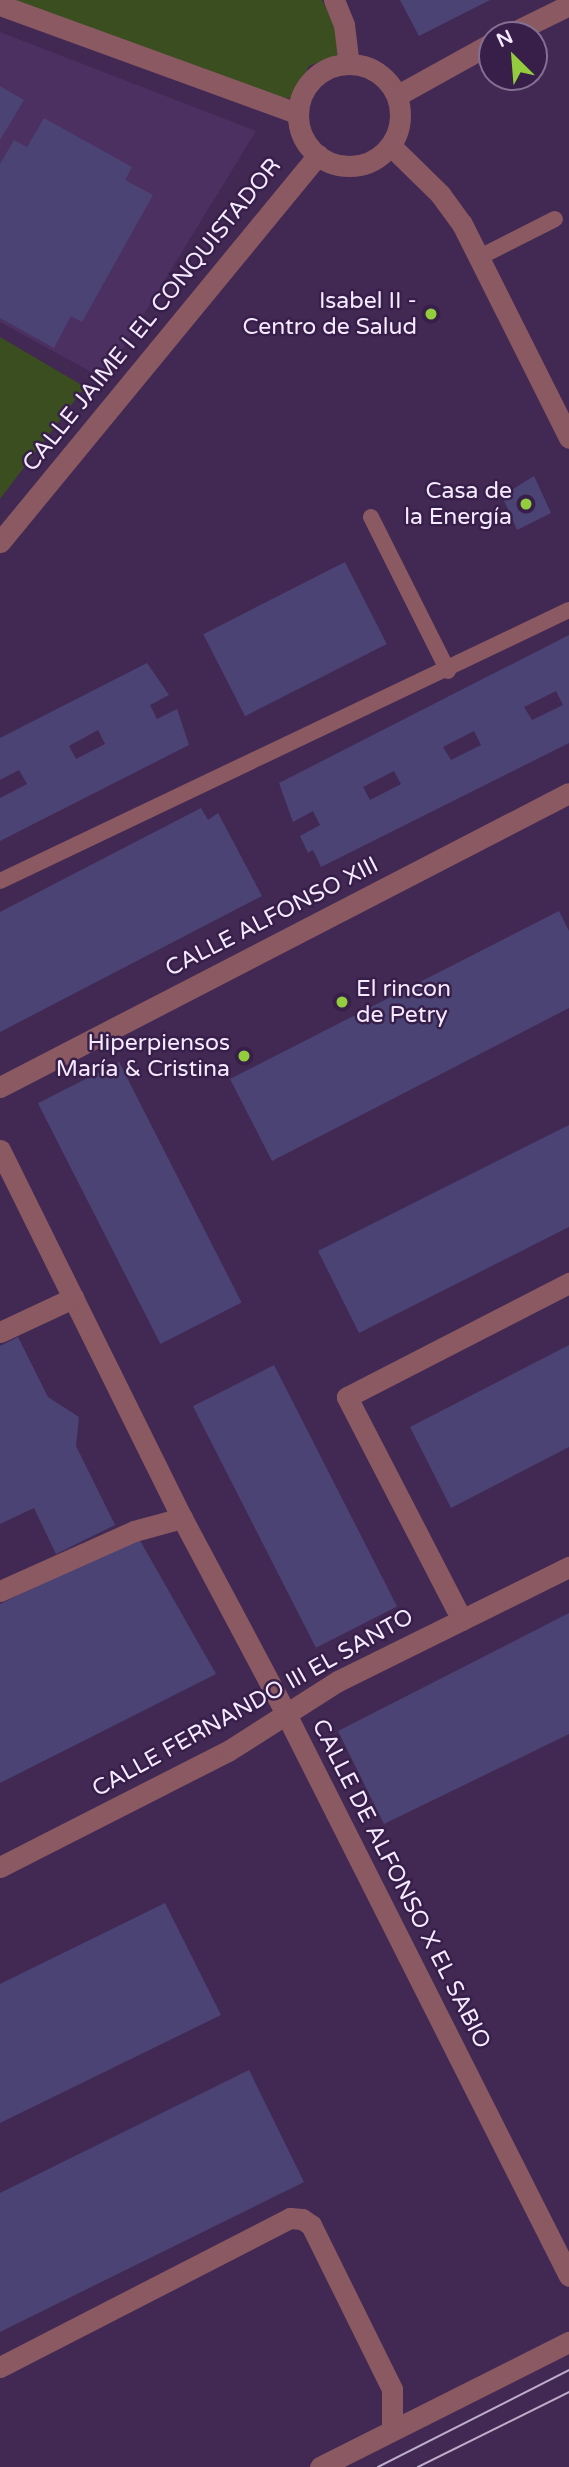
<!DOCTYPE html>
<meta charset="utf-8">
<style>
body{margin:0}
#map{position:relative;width:569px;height:2467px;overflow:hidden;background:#422954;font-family:"Varela Round",sans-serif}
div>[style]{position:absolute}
.built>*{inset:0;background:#4c3062}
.green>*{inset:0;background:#3a4e1f}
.building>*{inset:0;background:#4a4373;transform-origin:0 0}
.lane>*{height:16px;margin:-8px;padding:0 8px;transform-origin:8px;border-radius:8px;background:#8b5961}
.street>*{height:21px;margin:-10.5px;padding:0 10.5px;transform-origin:10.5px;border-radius:10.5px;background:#8b5961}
.street>.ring{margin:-10.5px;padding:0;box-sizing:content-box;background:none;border:21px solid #8b5961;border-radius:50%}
.tram>*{height:2px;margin:-1px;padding:0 1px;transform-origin:1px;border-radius:1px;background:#bdadc9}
.dots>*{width:19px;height:19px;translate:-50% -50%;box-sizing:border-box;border:4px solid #371f49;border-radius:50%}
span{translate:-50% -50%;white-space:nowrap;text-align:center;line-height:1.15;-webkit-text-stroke:5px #371f49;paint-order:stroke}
.poi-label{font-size:23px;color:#f5e9ff}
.right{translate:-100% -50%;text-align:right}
.left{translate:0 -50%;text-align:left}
.street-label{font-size:23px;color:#f5e9ff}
.north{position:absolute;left:478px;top:21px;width:70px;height:70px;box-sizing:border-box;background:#371f49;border:2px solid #837092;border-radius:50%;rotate:335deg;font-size:19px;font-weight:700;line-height:28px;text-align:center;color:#f5e9ff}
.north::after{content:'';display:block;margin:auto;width:24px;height:32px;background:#93cd3d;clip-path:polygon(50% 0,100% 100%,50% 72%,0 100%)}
</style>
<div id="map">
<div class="built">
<i style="clip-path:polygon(0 32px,256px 131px,104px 379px,0 322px)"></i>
</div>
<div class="green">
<i style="clip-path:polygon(6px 0,322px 0,347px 51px,309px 66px,293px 99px,231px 89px)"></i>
<i style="clip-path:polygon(0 337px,85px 387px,0 499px)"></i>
</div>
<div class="building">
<i style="clip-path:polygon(400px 0,490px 0,419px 36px)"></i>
<i style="clip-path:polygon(0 86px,24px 100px,0 140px)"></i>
<i style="clip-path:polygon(44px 118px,132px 167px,125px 180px,153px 195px,82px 322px,71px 316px,54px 348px,0 318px,0 164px,14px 140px,27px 147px)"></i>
<i style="clip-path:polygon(534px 476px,551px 513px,517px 530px,502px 496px)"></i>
<i style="left:345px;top:562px;width:92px;height:159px;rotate:63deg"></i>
<i style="clip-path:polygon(evenodd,569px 635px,569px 743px,321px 867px,313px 850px,308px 853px,300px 836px,320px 825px,313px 811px,293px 822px,279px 783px,569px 635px,556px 691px,563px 705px,532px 720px,524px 707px,556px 691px,569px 635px,474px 731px,481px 745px,451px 760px,443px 747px,474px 731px,569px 635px,394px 771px,401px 784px,370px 800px,363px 787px,394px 771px)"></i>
<i style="clip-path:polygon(evenodd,147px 663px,169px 695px,150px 705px,157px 719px,177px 709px,189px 745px,0 841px,0 798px,27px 784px,19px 770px,0 780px,0 738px,147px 663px,98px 730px,105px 744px,76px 759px,69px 746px,98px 730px)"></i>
<i style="clip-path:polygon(201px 808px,208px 820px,218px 813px,262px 896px,0 1032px,0 912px)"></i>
<i style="clip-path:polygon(559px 911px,569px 931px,569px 1008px,272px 1161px,230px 1079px)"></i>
<i style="left:119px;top:1062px;width:270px;height:91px;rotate:63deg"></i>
<i style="clip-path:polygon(569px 1125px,569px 1227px,359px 1333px,318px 1251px)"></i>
<i style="clip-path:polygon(18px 1337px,48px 1397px,79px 1417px,76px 1446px,115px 1525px,56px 1554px,34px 1508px,0 1524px,0 1346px)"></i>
<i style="clip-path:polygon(569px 1345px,569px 1447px,451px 1508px,410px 1427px)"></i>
<i style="left:274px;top:1365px;width:271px;height:91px;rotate:63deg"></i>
<i style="clip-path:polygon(138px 1537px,216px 1674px,0 1783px,0 1604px)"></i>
<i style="clip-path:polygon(569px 1613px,569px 1734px,384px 1824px,338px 1731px)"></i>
<i style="clip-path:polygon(165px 1903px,221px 2015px,0 2123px,0 1984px)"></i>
<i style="clip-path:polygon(249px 2070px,304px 2182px,0 2332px,0 2193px)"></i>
</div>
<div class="lane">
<i style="left:480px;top:257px;width:84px;rotate:-26.9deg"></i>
<i style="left:371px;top:517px;width:172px;rotate:63.4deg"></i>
<i style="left:0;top:881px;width:630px;rotate:-25.47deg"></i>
</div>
<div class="street">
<i style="left:334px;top:0;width:27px;rotate:68deg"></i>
<i style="left:344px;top:25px;width:38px;rotate:83deg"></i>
<i style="left:0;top:5px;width:316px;rotate:20deg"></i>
<i style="left:508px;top:35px;width:68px;rotate:-26.2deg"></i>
<i class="ring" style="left:298px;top:64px;width:81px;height:81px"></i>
<i style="left:398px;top:95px;width:107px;rotate:-29deg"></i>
<i style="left:391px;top:146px;width:69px;rotate:44.4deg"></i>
<i style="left:440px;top:194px;width:37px;rotate:54deg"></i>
<i style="left:462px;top:224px;width:239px;rotate:63.4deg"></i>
<i style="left:0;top:542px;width:501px;rotate:-50.59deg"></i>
<i style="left:0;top:1087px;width:640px;rotate:-27.33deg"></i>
<i style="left:0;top:1150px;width:411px;rotate:63.7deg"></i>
<i style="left:182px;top:1518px;width:222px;rotate:62deg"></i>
<i style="left:286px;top:1714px;width:629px;rotate:63.27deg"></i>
<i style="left:0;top:1332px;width:81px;rotate:-25deg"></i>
<i style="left:0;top:1591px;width:147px;rotate:-24.1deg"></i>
<i style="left:134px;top:1531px;width:50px;rotate:-15.2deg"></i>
<i style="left:462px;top:1620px;width:251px;rotate:-117.3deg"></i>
<i style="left:347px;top:1397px;width:250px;rotate:-27.2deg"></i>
<i style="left:0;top:1867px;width:256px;rotate:-27deg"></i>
<i style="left:228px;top:1751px;width:130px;rotate:-32.5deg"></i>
<i style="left:338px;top:1681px;width:258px;rotate:-26.3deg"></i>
<i style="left:0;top:2367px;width:326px;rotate:-27.2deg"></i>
<i style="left:290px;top:2218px;width:12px;rotate:5deg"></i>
<i style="left:302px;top:2219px;width:11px;rotate:34deg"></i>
<i style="left:311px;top:2225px;width:183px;rotate:63.7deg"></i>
<i style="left:392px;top:2389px;width:40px;rotate:90deg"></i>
<i style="left:320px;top:2467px;width:279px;rotate:-26.7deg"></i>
</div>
<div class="tram">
<i style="left:378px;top:2467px;width:214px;rotate:-26.9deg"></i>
<i style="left:418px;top:2467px;width:169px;rotate:-26.4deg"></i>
</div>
<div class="dots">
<i style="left:431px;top:314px;background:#93cd3d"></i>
<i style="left:526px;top:504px;background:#93cd3d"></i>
<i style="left:342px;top:1002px;background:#93cd3d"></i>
<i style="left:244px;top:1056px;background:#93cd3d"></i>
</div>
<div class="poi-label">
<span class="right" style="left:417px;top:314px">Isabel II -<br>Centro de Salud</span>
<span class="right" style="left:512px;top:504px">Casa de<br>la Energía</span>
<span class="left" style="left:356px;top:1002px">El rincon<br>de Petry</span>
<span class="right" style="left:230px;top:1056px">Hiperpiensos<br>María &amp; Cristina</span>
</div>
<div class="street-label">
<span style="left:152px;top:315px;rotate:-51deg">CALLE JAIME I EL CONQUISTADOR</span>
<span style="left:272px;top:917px;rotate:-27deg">CALLE ALFONSO XIII</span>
<span style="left:253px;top:1703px;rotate:-29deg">CALLE FERNANDO III EL SANTO</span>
<span style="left:401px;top:1884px;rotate:63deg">CALLE DE ALFONSO X EL SABIO</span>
</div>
<div class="north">N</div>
</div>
